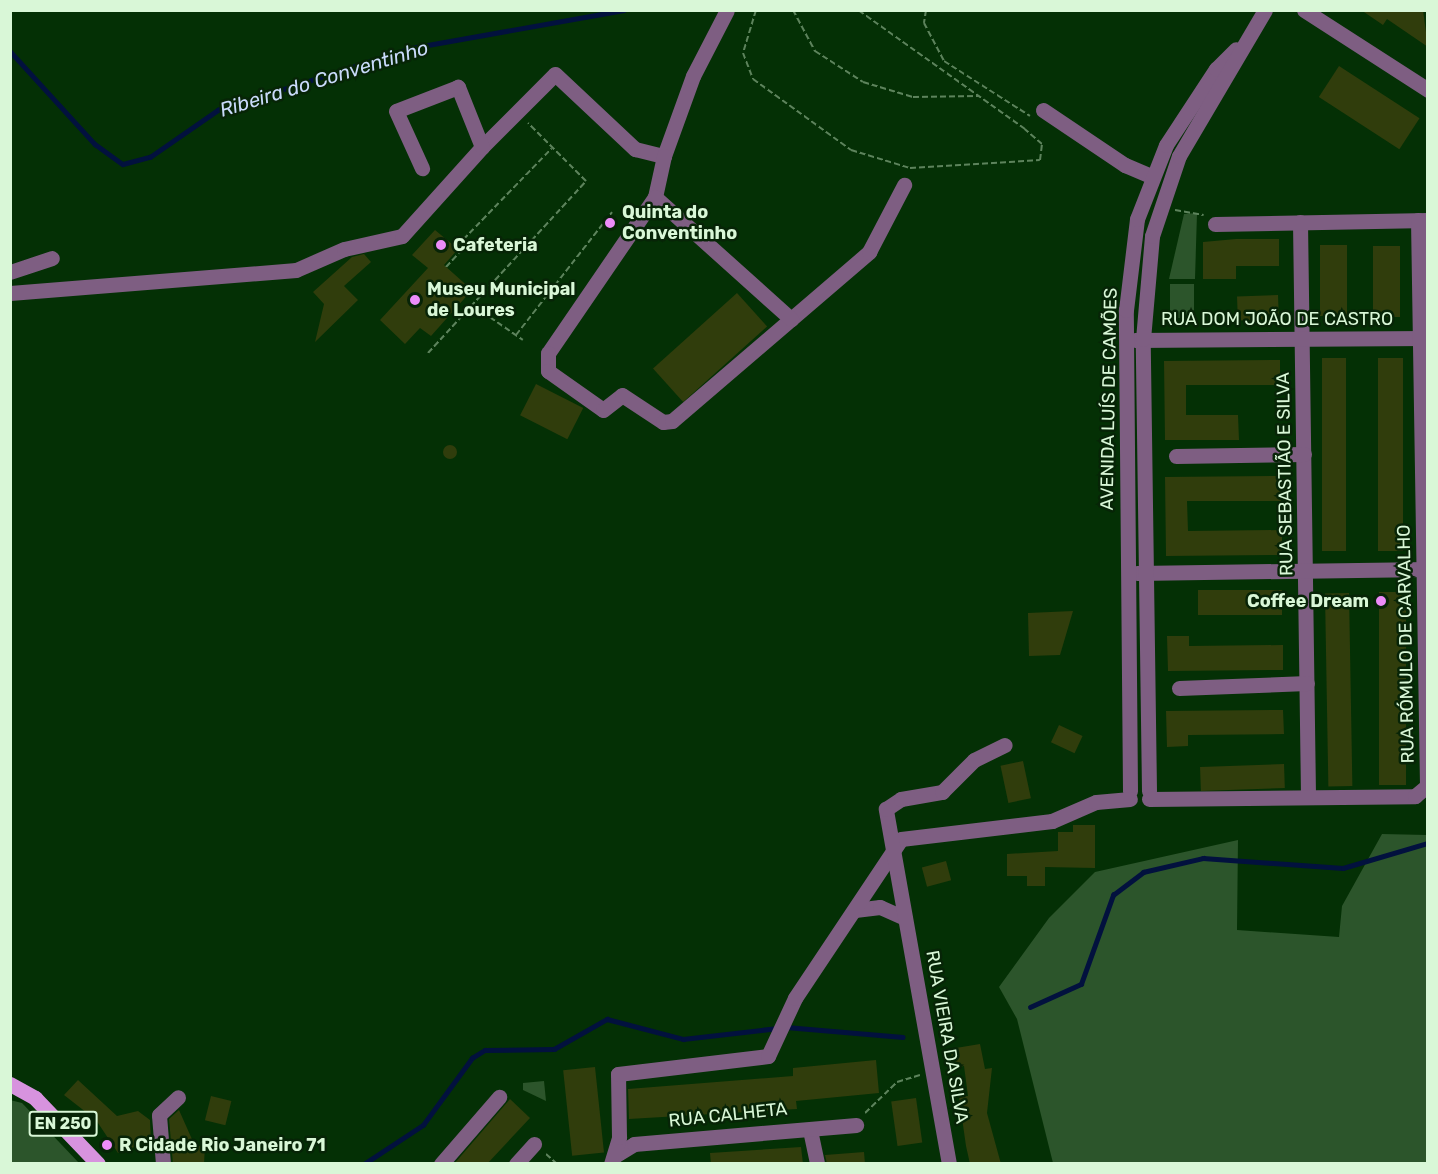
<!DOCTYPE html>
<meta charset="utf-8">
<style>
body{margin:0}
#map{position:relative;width:1438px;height:1174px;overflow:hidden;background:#043005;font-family:Rubik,sans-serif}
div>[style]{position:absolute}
.green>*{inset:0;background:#2c552b;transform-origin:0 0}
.stream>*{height:4.5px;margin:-2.25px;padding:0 2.25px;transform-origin:2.25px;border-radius:2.25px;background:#02113e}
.building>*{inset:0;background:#303d0c;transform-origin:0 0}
.round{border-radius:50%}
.path>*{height:2px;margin-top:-1px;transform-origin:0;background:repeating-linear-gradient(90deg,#5d835c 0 6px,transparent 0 9px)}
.minor>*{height:15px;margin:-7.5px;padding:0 7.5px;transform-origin:7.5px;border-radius:7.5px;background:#7e5e82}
.major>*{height:15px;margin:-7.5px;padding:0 7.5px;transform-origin:7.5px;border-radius:7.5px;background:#d793de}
.dots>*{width:16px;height:16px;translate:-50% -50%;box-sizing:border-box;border:3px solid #072407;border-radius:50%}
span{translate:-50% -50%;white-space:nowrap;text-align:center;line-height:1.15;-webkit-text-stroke:5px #072407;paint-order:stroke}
.shield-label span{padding:2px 4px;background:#072407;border:2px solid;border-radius:4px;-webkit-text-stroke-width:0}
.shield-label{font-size:16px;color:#d9f7d7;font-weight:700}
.poi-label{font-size:18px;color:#d9f7d7;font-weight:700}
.left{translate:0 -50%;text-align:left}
.right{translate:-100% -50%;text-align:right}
.street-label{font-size:18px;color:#d9f7d7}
.water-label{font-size:20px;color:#cadbfb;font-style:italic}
.frame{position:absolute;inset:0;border:12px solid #d9f7d7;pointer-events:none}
</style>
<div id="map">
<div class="green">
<i style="clip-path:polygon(1197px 213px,1195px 279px,1169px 279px,1184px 214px)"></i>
<i style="left:1170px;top:284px;width:24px;height:34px"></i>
<i style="clip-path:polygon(1382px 834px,1427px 835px,1427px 1163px,1053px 1163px,1017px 1019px,999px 987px,1049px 918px,1095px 872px,1238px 840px,1237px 930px,1339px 937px,1342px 906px)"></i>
<i style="clip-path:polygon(544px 1081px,546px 1101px,523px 1090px,523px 1083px)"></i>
<i style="clip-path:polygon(10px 1100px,22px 1103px,79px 1163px,11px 1163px)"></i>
</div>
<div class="stream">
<i style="left:10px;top:51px;width:126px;rotate:47.6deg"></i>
<i style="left:95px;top:144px;width:34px;rotate:36deg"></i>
<i style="left:123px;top:164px;width:28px;rotate:-15deg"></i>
<i style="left:150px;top:157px;width:83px;rotate:-34.7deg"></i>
<i style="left:218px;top:110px;width:203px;rotate:-17.8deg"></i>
<i style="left:411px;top:48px;width:216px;rotate:-10.1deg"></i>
<i style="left:1030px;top:1007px;width:56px;rotate:-24.3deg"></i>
<i style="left:1081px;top:984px;width:95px;rotate:-70.2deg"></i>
<i style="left:1113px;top:895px;width:38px;rotate:-37deg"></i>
<i style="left:1143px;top:872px;width:62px;rotate:-13.1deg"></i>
<i style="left:1203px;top:858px;width:140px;rotate:4.1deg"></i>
<i style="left:1343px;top:868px;width:89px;rotate:-16.4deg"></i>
<i style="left:786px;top:1027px;width:117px;rotate:4.9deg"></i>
<i style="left:364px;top:1164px;width:71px;rotate:-33.5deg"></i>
<i style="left:423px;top:1125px;width:83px;rotate:-53.8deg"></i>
<i style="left:472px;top:1058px;width:15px;rotate:-32deg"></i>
<i style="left:485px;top:1050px;width:69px;rotate:-0.8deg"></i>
<i style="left:554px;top:1049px;width:61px;rotate:-29.5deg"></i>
<i style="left:607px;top:1019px;width:79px;rotate:14.7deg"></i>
<i style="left:683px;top:1039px;width:96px;rotate:-6.6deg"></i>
</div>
<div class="building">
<i style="clip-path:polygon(1361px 10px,1423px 10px,1428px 47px,1387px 19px,1383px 25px)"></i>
<i style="left:1339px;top:66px;width:96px;height:37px;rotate:33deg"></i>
<i style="clip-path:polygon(435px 230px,458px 249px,444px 265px,472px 290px,431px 336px,420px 328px,405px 344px,380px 320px,428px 268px,412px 255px)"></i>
<i style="clip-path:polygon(1236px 239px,1279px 239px,1279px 266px,1236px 266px,1236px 279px,1203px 279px,1203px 242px)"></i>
<i style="left:1320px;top:245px;width:27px;height:71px"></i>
<i style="left:1373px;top:246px;width:27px;height:71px"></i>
<i style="clip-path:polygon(364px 254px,371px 262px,344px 286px,358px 300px,315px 342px,324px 304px,313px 292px,352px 257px)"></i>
<i style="left:737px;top:293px;width:45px;height:113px;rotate:48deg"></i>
<i style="left:1278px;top:295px;width:24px;height:41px;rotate:88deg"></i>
<i style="left:1322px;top:358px;width:24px;height:193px"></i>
<i style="left:1378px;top:358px;width:25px;height:193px"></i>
<i style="clip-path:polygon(1280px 360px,1280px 385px,1186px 385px,1186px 415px,1238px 415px,1239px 440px,1165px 440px,1164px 361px)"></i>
<i style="left:536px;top:384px;width:53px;height:35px;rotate:27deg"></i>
<i class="round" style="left:443px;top:445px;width:14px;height:14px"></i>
<i style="clip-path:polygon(1281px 476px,1281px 501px,1187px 501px,1188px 531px,1282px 530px,1282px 555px,1166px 556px,1165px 477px)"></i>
<i style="left:1282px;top:590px;width:25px;height:84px;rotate:90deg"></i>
<i style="left:1379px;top:592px;width:27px;height:193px"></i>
<i style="left:1349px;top:593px;width:193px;height:24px;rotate:89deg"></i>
<i style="clip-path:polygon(1073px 611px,1060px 655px,1029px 656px,1028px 613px)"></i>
<i style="clip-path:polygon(1167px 636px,1189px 636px,1189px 646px,1283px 645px,1283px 670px,1168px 671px)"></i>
<i style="clip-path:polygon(1283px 710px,1284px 734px,1188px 735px,1188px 746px,1167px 747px,1166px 711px)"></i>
<i style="left:1059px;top:725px;width:26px;height:19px;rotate:25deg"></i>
<i style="left:1023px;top:761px;width:38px;height:23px;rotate:78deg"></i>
<i style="left:1284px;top:764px;width:24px;height:84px;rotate:88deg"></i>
<i style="clip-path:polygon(1073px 825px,1095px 825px,1095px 868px,1045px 867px,1045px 886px,1027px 886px,1027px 876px,1007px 876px,1007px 854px,1058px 851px,1058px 832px,1073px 832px)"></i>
<i style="left:946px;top:861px;width:20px;height:25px;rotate:75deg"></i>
<i style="clip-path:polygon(980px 1044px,985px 1069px,992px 1068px,987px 1113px,1001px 1164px,970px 1164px,966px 1146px,959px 1097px,968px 1096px,964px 1066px,954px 1068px,950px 1049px)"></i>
<i style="clip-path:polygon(876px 1060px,879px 1093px,796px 1101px,797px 1109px,629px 1119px,628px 1089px,793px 1076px,793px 1068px)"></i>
<i style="left:595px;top:1067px;width:86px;height:32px;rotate:84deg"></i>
<i style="clip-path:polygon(78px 1080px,117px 1116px,138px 1111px,150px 1120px,151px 1141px,118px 1153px,96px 1120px,64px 1095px)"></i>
<i style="left:211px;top:1096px;width:21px;height:25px;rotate:14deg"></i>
<i style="left:916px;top:1098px;width:45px;height:25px;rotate:82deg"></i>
<i style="clip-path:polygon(510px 1099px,530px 1118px,487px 1164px,454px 1164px)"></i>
<i style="clip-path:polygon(179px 1110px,195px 1146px,205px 1146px,204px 1164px,173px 1164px,169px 1119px)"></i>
<i style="clip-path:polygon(801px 1147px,803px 1164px,711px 1164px,710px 1153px)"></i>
<i style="clip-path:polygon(864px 1152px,865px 1164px,827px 1164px,825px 1155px)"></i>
</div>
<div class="path">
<i style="left:756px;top:10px;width:45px;rotate:106.8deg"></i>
<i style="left:743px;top:53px;width:28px;rotate:69deg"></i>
<i style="left:753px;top:79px;width:121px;rotate:35.9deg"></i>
<i style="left:851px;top:150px;width:62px;rotate:17deg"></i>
<i style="left:910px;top:168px;width:130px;rotate:-3.5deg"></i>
<i style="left:1040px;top:160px;width:16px;rotate:-83deg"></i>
<i style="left:1042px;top:144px;width:23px;rotate:-139deg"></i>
<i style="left:1025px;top:129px;width:205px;rotate:-144.5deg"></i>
<i style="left:793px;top:10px;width:47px;rotate:61.8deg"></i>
<i style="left:815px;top:51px;width:57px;rotate:32.9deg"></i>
<i style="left:863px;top:82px;width:52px;rotate:16.7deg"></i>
<i style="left:913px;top:97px;width:65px;rotate:-0.9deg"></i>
<i style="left:926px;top:10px;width:13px;rotate:99deg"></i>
<i style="left:924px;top:23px;width:43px;rotate:62.2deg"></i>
<i style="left:944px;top:61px;width:102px;rotate:32.6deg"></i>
<i style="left:1175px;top:210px;width:29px;rotate:10deg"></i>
<i style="left:446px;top:267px;width:22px;rotate:-47deg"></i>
<i style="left:461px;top:251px;width:6px;rotate:-129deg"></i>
<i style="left:457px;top:246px;width:136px;rotate:-45.9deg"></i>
<i style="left:475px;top:307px;width:58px;rotate:34.5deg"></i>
<i style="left:516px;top:335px;width:156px;rotate:-52deg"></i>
<i style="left:428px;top:353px;width:234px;rotate:-47.4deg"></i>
<i style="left:586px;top:181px;width:82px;rotate:-135deg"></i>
<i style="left:865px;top:1113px;width:45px;rotate:-44.1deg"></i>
<i style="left:897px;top:1082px;width:24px;rotate:-17deg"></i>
<i style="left:546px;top:1154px;width:15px;rotate:42deg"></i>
</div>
<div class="minor">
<i style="left:1304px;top:10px;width:148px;rotate:32.8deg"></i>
<i style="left:1043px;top:110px;width:99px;rotate:33.9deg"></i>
<i style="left:1125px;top:165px;width:30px;rotate:23deg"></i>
<i style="left:482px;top:147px;width:103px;rotate:-45deg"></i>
<i style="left:555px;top:74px;width:110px;rotate:43.2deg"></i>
<i style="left:635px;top:149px;width:30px;rotate:14deg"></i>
<i style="left:664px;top:156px;width:85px;rotate:-70.1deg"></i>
<i style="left:693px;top:76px;width:74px;rotate:-62.7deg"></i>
<i style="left:664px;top:156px;width:42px;rotate:102.4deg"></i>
<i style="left:655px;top:197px;width:189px;rotate:124.4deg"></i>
<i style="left:548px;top:353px;width:18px;rotate:90deg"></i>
<i style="left:548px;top:371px;width:67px;rotate:35.3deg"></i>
<i style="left:603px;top:410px;width:24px;rotate:-38deg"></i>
<i style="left:622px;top:395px;width:49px;rotate:33.4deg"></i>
<i style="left:663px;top:422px;width:9px;rotate:-6deg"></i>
<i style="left:672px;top:421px;width:260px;rotate:-40.6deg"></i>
<i style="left:869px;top:252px;width:76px;rotate:-62.4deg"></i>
<i style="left:655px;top:197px;width:183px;rotate:41.9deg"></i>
<i style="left:1300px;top:222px;width:575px;rotate:89.2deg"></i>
<i style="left:1215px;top:224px;width:213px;rotate:-1.1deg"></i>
<i style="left:10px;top:272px;width:44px;rotate:-18.4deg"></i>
<i style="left:10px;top:293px;width:287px;rotate:-4.6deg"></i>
<i style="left:296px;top:270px;width:52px;rotate:-23.6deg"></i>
<i style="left:344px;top:249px;width:59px;rotate:-12.6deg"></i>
<i style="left:402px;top:236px;width:120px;rotate:-48deg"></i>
<i style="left:482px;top:147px;width:65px;rotate:-111.8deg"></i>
<i style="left:458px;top:87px;width:66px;rotate:158.8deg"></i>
<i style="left:396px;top:111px;width:63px;rotate:65.5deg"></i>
<i style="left:1135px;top:340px;width:293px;rotate:-0.4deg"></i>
<i style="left:1176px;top:456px;width:128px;rotate:-0.9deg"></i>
<i style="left:1137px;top:573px;width:291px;rotate:-0.8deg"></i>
<i style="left:1179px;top:688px;width:128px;rotate:-2.2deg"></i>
<i style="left:1130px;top:791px;width:481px;rotate:-90.5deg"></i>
<i style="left:1126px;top:310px;width:92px;rotate:-83.1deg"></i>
<i style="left:1137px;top:219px;width:79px;rotate:-68.6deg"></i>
<i style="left:1166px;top:145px;width:91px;rotate:-56.7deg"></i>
<i style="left:1216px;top:69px;width:28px;rotate:-45deg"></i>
<i style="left:1149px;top:791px;width:452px;rotate:-90.8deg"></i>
<i style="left:1143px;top:339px;width:103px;rotate:-85deg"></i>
<i style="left:1152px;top:236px;width:84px;rotate:-71.4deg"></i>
<i style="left:1179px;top:156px;width:169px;rotate:-59.5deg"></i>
<i style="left:1149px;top:799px;width:266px;rotate:-0.6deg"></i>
<i style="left:1415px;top:796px;width:16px;rotate:-40deg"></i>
<i style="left:1427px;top:786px;width:566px;rotate:-90.91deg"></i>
<i style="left:855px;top:910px;width:25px;rotate:-7deg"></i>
<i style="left:880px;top:907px;width:27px;rotate:24deg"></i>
<i style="left:810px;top:1130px;width:35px;rotate:78deg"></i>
<i style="left:616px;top:1155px;width:21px;rotate:-31deg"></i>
<i style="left:634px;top:1144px;width:223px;rotate:-4.9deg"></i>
<i style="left:163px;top:1164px;width:49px;rotate:-94.7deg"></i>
<i style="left:159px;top:1115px;width:26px;rotate:-43deg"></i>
<i style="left:441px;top:1164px;width:89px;rotate:-49.1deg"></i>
<i style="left:516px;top:1164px;width:27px;rotate:-48deg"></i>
<i style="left:611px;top:1164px;width:28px;rotate:-73deg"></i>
<i style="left:619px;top:1137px;width:63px;rotate:-90.9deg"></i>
<i style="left:618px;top:1074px;width:151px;rotate:-6.8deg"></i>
<i style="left:768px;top:1056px;width:64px;rotate:-65deg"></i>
<i style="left:795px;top:998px;width:191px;rotate:-56.3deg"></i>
<i style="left:901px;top:839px;width:152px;rotate:-6.8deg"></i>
<i style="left:1052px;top:821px;width:48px;rotate:-23.4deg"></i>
<i style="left:1096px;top:802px;width:34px;rotate:-5deg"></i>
<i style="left:949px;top:1164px;width:361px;rotate:-100.1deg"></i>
<i style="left:886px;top:809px;width:18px;rotate:-34deg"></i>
<i style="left:901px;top:799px;width:42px;rotate:-9.7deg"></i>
<i style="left:942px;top:792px;width:45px;rotate:-45deg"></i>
<i style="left:974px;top:760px;width:34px;rotate:-26deg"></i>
</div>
<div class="major">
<i style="left:10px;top:1084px;width:29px;rotate:29deg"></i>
<i style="left:35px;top:1098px;width:91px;rotate:46.3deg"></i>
</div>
<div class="dots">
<i style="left:610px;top:223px;background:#ed8cf9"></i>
<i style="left:441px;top:245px;background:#ed8cf9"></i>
<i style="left:415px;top:300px;background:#ed8cf9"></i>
<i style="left:1381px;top:601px;background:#ed8cf9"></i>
<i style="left:107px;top:1145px;background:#ed8cf9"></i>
</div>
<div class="shield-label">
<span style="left:63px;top:1124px">EN 250</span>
</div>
<div class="poi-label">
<span class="left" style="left:622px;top:223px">Quinta do<br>Conventinho</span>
<span class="left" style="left:453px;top:245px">Cafeteria</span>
<span class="left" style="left:427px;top:300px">Museu Municipal<br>de Loures</span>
<span class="right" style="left:1369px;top:601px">Coffee Dream</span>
<span class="left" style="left:119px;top:1145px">R Cidade Rio Janeiro 71</span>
</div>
<div class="street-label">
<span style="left:1277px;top:319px">RUA DOM JOÃO DE CASTRO</span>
<span style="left:1109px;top:399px;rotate:-89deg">AVENIDA LUÍS DE CAMÕES</span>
<span style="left:1285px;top:474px;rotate:-91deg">RUA SEBASTIÃO E SILVA</span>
<span style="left:1406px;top:644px;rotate:-91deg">RUA RÓMULO DE CARVALHO</span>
<span style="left:947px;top:1037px;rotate:80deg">RUA VIEIRA DA SILVA</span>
<span style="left:728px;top:1115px;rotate:-6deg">RUA CALHETA</span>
</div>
<div class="water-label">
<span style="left:324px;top:79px;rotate:-17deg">Ribeira do Conventinho</span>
</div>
<div class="frame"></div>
</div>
